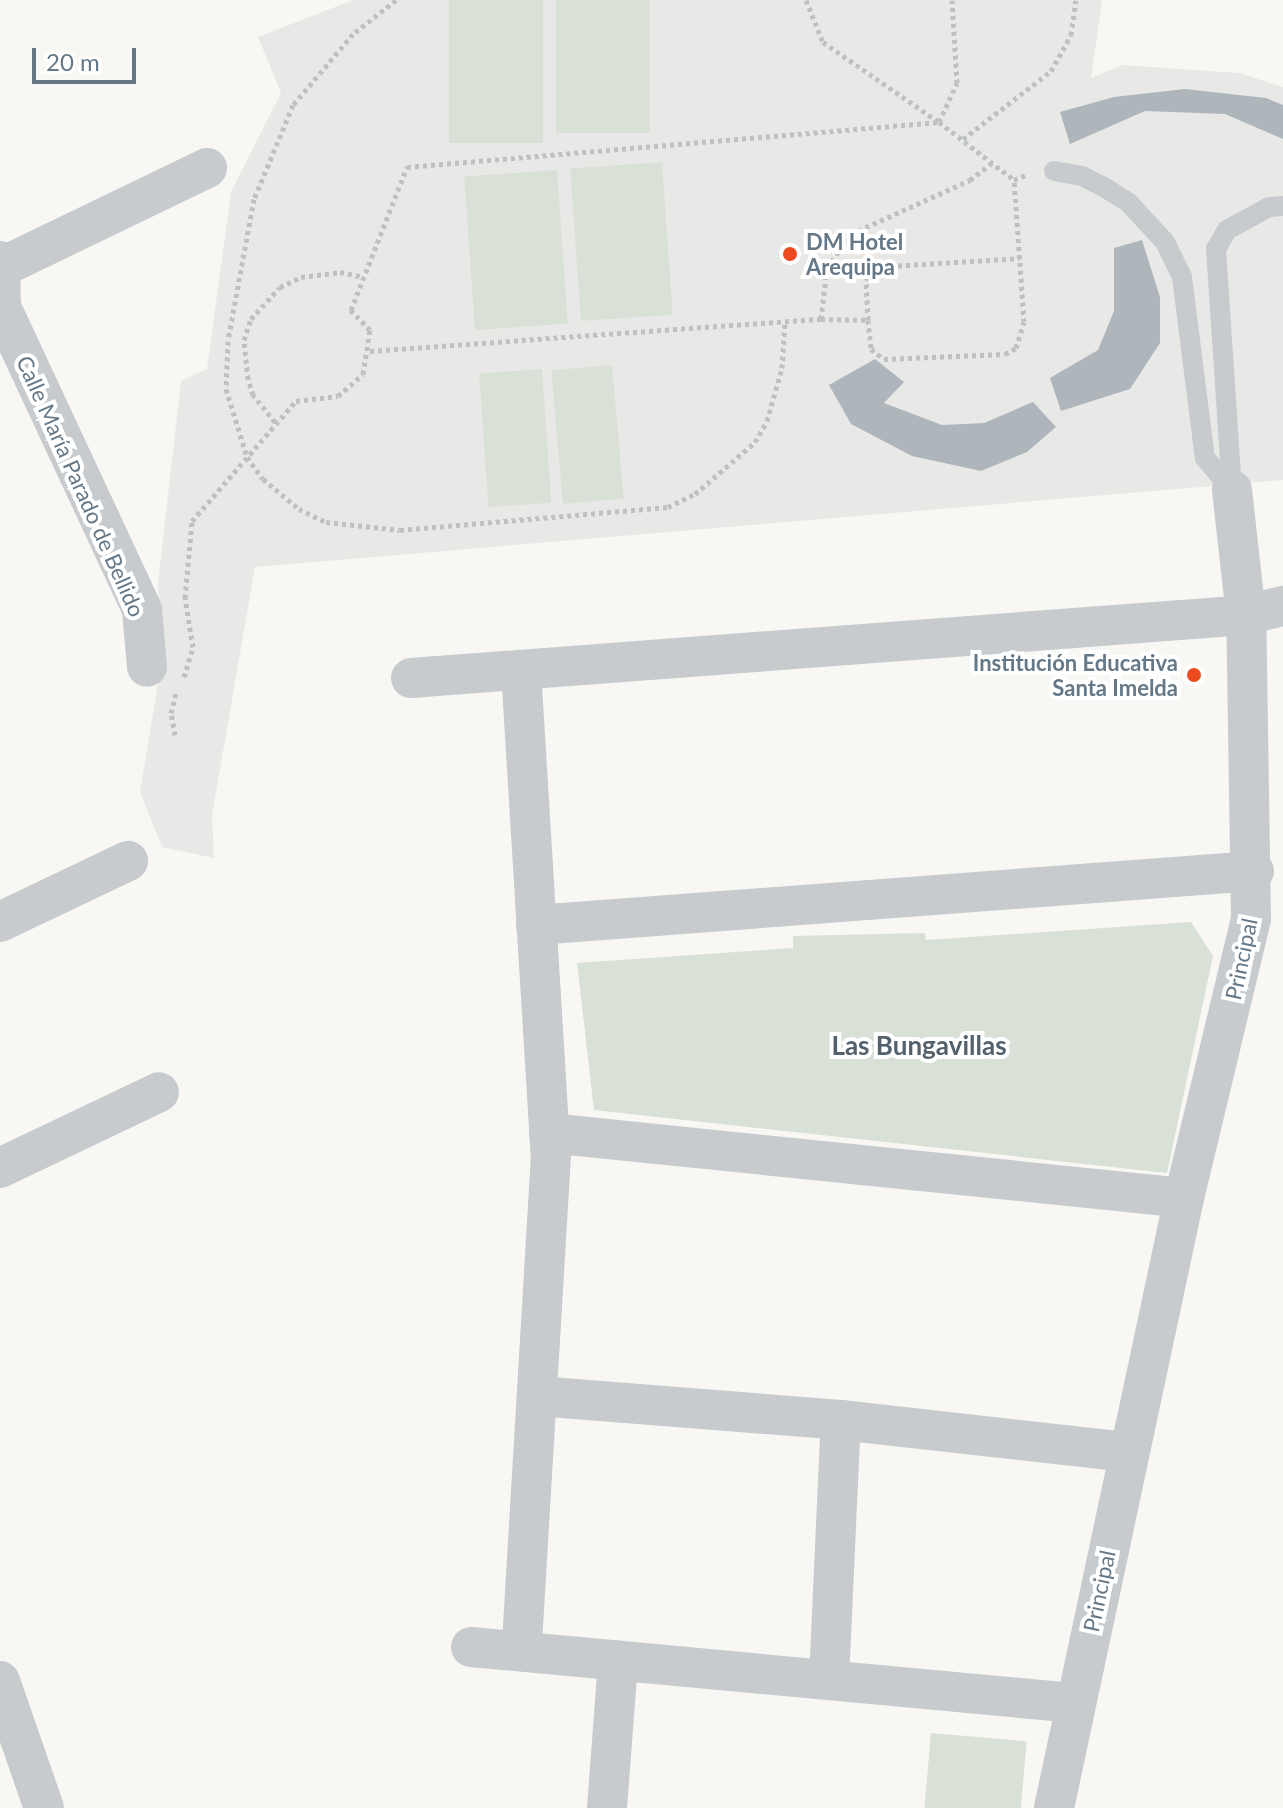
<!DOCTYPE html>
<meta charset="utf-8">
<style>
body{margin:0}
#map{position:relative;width:1283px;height:1808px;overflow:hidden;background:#f8f7f4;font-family:Lato,sans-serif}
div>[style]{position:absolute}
.built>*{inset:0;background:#e8e9e7}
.green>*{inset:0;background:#d9e0d5;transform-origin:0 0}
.building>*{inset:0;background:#aeb6bc}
.path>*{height:5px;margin-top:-2.5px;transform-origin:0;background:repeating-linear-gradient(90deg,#bec1c3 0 4px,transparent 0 8px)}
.lane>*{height:20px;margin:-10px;padding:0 10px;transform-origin:10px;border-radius:10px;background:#c7cbce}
.street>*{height:40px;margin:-20px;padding:0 20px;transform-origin:20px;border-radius:20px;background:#c7cbce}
.dots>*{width:22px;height:22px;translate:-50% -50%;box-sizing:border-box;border:4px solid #fff;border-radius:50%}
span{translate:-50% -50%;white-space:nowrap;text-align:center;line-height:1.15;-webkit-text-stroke:8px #fff;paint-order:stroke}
.poi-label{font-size:22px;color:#657887;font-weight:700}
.left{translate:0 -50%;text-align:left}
.right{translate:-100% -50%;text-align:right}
.street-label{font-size:22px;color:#657887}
.quarter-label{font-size:26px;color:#53616c;font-weight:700}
.scale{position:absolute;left:32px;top:48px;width:104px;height:36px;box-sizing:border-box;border:4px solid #657887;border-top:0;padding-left:10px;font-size:24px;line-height:28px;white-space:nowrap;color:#657887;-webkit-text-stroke:6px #fff;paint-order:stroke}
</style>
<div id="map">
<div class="built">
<i style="clip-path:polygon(353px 0,1102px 0,1091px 78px,1122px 65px,1239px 73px,1283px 87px,1283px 480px,255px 567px,212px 815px,214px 858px,162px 847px,140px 792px,162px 659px,158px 583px,181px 381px,207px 369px,231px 192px,281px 93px,258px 37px)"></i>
</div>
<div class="green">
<i style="left:449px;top:0;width:94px;height:143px"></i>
<i style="left:556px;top:0;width:94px;height:133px"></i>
<i style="left:662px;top:162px;width:153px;height:92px;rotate:86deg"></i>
<i style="left:557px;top:170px;width:154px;height:93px;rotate:86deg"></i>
<i style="left:612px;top:365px;width:134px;height:61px;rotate:85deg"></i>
<i style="left:542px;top:369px;width:134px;height:63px;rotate:86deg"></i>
<i style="clip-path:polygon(1191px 922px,1213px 956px,1167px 1173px,594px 1110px,577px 963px,793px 948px,793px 936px,925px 933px,926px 940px)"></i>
<i style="left:931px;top:1733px;width:96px;height:75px;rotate:5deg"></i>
</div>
<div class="building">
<i style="clip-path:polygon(1185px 89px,1266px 98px,1283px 105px,1283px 139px,1225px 114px,1145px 111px,1070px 144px,1060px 112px,1114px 97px)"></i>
<i style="clip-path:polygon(1142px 240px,1160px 297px,1160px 343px,1130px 389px,1061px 411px,1050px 378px,1098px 350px,1114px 311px,1114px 248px)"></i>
<i style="clip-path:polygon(875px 359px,904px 382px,884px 403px,942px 425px,984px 423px,1033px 402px,1056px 427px,1027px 452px,981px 471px,912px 456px,851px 424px,829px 385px)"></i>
</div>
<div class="path">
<i style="left:396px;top:0;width:55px;rotate:141.7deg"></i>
<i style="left:353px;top:34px;width:93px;rotate:130.2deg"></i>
<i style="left:293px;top:105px;width:102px;rotate:112.5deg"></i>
<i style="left:254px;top:199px;width:144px;rotate:100.4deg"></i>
<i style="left:228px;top:341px;width:48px;rotate:92.4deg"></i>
<i style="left:226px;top:389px;width:71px;rotate:72.8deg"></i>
<i style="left:247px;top:457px;width:27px;rotate:54deg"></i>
<i style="left:263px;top:479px;width:47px;rotate:39.8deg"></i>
<i style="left:299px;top:509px;width:30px;rotate:26deg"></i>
<i style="left:326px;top:522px;width:74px;rotate:6.2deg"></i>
<i style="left:400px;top:530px;width:269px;rotate:-4.9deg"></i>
<i style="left:668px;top:507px;width:30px;rotate:-26deg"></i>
<i style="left:695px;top:494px;width:79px;rotate:-40.9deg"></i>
<i style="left:755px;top:442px;width:24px;rotate:-60deg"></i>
<i style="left:767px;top:421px;width:55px;rotate:-74.2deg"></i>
<i style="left:782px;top:368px;width:47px;rotate:-86.3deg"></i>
<i style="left:806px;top:0;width:45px;rotate:68deg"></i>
<i style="left:823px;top:42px;width:141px;rotate:34.6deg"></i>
<i style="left:939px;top:122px;width:43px;rotate:-65.2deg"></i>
<i style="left:957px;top:83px;width:83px;rotate:-93.4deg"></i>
<i style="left:963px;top:139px;width:111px;rotate:-37.7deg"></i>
<i style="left:1051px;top:71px;width:41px;rotate:-60.9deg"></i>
<i style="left:1071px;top:35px;width:35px;rotate:-82deg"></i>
<i style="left:821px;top:319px;width:47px;rotate:1.2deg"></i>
<i style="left:868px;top:320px;width:29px;rotate:84deg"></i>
<i style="left:871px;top:349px;width:16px;rotate:38deg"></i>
<i style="left:884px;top:359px;width:121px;rotate:-2.4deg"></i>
<i style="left:1005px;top:354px;width:13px;rotate:-29deg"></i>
<i style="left:1016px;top:348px;width:27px;rotate:-73deg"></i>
<i style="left:1024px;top:322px;width:142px;rotate:-94deg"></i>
<i style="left:868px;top:320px;width:40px;rotate:-92.9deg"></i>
<i style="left:866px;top:280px;width:15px;rotate:-58deg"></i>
<i style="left:874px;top:267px;width:146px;rotate:-3.5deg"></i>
<i style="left:370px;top:351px;width:452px;rotate:-4.1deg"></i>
<i style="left:821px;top:319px;width:51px;rotate:-83.3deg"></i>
<i style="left:827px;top:268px;width:42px;rotate:-54.8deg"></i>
<i style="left:851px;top:234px;width:131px;rotate:-24.4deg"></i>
<i style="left:970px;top:180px;width:29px;rotate:-38deg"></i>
<i style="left:275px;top:422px;width:35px;rotate:-129deg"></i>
<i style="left:253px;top:395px;width:17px;rotate:-107deg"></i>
<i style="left:248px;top:379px;width:39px;rotate:-96deg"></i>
<i style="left:244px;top:340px;width:22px;rotate:-72deg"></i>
<i style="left:251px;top:319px;width:43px;rotate:-47.8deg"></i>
<i style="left:280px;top:287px;width:23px;rotate:-25deg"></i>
<i style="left:301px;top:277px;width:39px;rotate:-7deg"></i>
<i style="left:340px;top:272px;width:24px;rotate:12deg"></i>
<i style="left:184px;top:677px;width:31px;rotate:-73deg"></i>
<i style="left:193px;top:647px;width:50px;rotate:-99.3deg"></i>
<i style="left:185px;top:598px;width:77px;rotate:-84.8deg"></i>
<i style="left:192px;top:521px;width:159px;rotate:-49.1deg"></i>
<i style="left:296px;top:401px;width:42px;rotate:-6.8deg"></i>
<i style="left:338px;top:396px;width:33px;rotate:-41deg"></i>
<i style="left:363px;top:374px;width:45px;rotate:-81deg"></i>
<i style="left:370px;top:330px;width:28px;rotate:-134deg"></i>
<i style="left:351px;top:310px;width:154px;rotate:-68.6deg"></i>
<i style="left:407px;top:167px;width:534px;rotate:-4.83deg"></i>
<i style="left:939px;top:122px;width:95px;rotate:37.7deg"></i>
<i style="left:1014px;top:180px;width:15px;rotate:-23deg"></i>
<i style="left:175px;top:735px;width:22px;rotate:-100deg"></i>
<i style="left:171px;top:713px;width:21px;rotate:-76deg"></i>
</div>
<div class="lane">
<i style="left:1054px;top:171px;width:28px;rotate:10deg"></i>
<i style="left:1082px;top:176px;width:28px;rotate:27deg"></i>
<i style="left:1107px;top:189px;width:26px;rotate:32deg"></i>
<i style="left:1129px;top:203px;width:53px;rotate:47.3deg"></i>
<i style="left:1165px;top:242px;width:39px;rotate:64deg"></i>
<i style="left:1182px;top:277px;width:182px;rotate:82.8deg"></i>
<i style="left:1205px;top:458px;width:42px;rotate:49.8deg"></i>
<i style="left:1232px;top:490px;width:242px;rotate:-93.8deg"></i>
<i style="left:1216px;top:249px;width:22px;rotate:-60deg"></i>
<i style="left:1227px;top:230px;width:48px;rotate:-28.7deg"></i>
<i style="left:1269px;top:207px;width:14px;rotate:-4deg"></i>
</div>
<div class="street">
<i style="left:0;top:261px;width:46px;rotate:88.8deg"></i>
<i style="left:1px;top:307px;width:334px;rotate:65deg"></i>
<i style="left:142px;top:610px;width:57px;rotate:85deg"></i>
<i style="left:0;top:268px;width:230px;rotate:-25.8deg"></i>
<i style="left:521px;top:670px;width:486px;rotate:86.5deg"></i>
<i style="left:551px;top:1155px;width:494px;rotate:93.4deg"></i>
<i style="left:411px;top:678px;width:837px;rotate:-4.31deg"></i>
<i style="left:1246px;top:615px;width:38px;rotate:-14deg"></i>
<i style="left:0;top:922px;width:142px;rotate:-25.5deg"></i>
<i style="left:536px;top:925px;width:720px;rotate:-4.3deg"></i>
<i style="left:549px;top:1133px;width:638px;rotate:5.84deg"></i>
<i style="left:0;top:1168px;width:176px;rotate:-25.5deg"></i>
<i style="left:537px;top:1396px;width:305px;rotate:4.5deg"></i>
<i style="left:841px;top:1420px;width:289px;rotate:6.4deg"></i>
<i style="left:471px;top:1647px;width:607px;rotate:5.3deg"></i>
<i style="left:829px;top:1680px;width:260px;rotate:-87.4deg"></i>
<i style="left:0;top:1681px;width:134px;rotate:70.9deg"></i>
<i style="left:607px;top:1808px;width:148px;rotate:-85.7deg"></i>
<i style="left:1054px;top:1808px;width:624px;rotate:-77.97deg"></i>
<i style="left:1184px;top:1198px;width:287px;rotate:-76.5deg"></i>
<i style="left:1251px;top:919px;width:304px;rotate:-90.9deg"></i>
<i style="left:1246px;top:615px;width:126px;rotate:-96.4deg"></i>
</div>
<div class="dots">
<i style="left:790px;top:254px;background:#ed4b1f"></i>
<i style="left:1194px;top:675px;background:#ed4b1f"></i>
</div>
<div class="poi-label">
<span class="left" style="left:806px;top:254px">DM Hotel<br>Arequipa</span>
<span class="right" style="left:1178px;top:675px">Institución Educativa<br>Santa Imelda</span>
</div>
<div class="street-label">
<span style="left:81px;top:486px;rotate:66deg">Calle María Parado de Bellido</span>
<span style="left:1241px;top:959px;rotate:-78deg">Principal</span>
<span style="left:1099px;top:1591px;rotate:-78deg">Principal</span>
</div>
<div class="quarter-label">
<span style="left:919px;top:1046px">Las Bungavillas</span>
</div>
<div class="scale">20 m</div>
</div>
